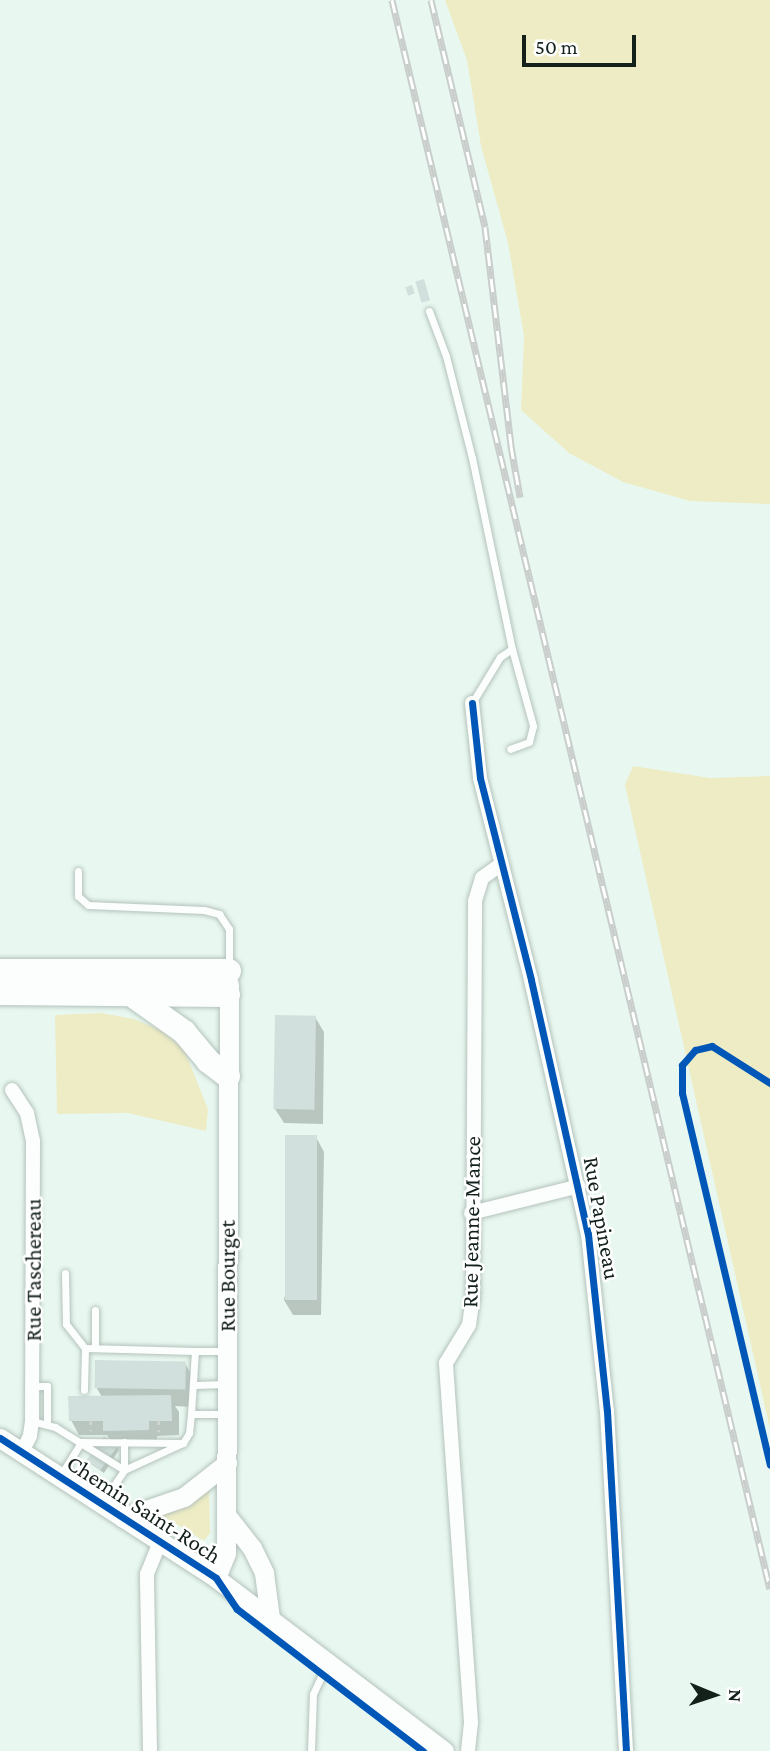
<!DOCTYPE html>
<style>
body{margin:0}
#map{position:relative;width:770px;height:1751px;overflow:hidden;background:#e8f8f0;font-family:"Crimson Pro",serif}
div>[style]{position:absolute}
.green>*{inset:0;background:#edecc4}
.shadow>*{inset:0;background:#0003}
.building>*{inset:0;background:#d1e0dc;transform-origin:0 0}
.path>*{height:2.5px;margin-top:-1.25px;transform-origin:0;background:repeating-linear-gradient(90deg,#cfd3d1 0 3.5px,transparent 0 8.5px)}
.roads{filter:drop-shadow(0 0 2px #b4c2bb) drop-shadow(0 0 2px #b4c2bb)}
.lane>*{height:7px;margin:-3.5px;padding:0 3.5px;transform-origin:3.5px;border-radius:3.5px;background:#fcfefd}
.street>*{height:14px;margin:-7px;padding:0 7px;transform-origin:7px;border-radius:7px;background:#fcfefd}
.secondary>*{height:19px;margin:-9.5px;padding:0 9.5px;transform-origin:9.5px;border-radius:9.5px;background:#fcfefd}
.highway>*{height:24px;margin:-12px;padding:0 12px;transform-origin:12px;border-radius:12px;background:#fcfefd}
.rail>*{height:7px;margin-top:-3.5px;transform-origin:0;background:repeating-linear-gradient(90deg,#fff 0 13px,#c9cecc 0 26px);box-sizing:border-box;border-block:2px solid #c9cecc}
.cycleway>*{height:7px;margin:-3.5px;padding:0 3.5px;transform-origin:3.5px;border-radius:3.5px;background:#0057b8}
span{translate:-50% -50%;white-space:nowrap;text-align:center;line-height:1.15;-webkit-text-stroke:5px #fff;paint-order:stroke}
.street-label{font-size:23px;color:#14211b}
.north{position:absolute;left:679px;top:1660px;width:70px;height:70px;-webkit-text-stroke:5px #fff;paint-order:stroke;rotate:92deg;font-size:19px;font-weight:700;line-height:28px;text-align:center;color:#14211b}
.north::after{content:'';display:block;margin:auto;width:24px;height:32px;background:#14211b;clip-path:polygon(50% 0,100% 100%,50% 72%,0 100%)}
.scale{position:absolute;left:522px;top:35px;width:114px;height:32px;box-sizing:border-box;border:4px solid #14211b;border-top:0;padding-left:9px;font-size:21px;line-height:24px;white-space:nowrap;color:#14211b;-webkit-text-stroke:5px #fff;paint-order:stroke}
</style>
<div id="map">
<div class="green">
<i style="clip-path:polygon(445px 0,770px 0,770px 504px,690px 501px,623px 482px,569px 453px,521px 410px,524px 336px,508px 243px,481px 146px,467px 60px)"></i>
<i style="clip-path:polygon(633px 766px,710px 778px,770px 776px,770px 1429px,625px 785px)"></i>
<i style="clip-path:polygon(101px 1013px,134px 1019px,162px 1031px,184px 1049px,208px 1109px,206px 1131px,128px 1113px,57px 1114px,55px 1015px)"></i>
<i style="clip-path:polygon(209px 1488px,210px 1533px,204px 1541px,160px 1514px)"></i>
</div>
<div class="shadow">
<i style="clip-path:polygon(315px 1017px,324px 1032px,323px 1124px,284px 1123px,275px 1109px)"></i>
<i style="clip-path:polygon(316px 1137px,324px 1152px,321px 1315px,293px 1315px,284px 1300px)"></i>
<i style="clip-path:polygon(185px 1363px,193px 1378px,193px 1407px,175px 1406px,179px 1412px,179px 1435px,157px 1436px,157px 1445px,116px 1445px,119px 1450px,104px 1473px,91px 1464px,89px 1461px,113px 1444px,107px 1435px,79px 1435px,71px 1420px,102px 1397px,96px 1387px)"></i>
</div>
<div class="building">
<i style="left:424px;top:279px;width:22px;height:9px;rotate:74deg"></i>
<i style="left:412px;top:285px;width:9px;height:7px;rotate:72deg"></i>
<i style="left:275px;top:1015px;width:41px;height:94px;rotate:1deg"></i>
<i style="left:285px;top:1135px;width:32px;height:165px"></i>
<i style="left:95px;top:1360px;width:91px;height:28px;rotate:1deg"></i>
<i style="clip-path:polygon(171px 1395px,172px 1421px,149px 1421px,149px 1430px,103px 1431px,103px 1421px,69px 1421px,68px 1396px)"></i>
<i style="left:104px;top:1436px;width:17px;height:30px;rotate:36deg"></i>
</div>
<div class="path">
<i style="left:91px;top:1421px;width:10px;rotate:90deg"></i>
<i style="left:159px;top:1421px;width:11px;rotate:90deg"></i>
</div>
<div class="roads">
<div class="lane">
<i style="left:429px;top:311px;width:48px;rotate:69.3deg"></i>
<i style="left:446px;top:356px;width:105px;rotate:75.7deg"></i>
<i style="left:472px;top:458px;width:195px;rotate:78.2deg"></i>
<i style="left:512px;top:649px;width:80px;rotate:74.7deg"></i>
<i style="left:533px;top:726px;width:16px;rotate:104deg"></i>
<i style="left:529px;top:742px;width:20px;rotate:160deg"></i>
<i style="left:472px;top:703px;width:54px;rotate:-58.7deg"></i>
<i style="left:500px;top:657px;width:14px;rotate:-34deg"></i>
<i style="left:78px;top:871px;width:25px;rotate:90deg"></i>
<i style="left:78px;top:896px;width:13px;rotate:42deg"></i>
<i style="left:88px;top:905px;width:116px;rotate:2.5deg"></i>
<i style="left:204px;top:910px;width:16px;rotate:15deg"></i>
<i style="left:219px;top:914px;width:18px;rotate:56deg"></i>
<i style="left:229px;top:929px;width:38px;rotate:90deg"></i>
<i style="left:65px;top:1273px;width:51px;rotate:88.9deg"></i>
<i style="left:66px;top:1324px;width:31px;rotate:52deg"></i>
<i style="left:95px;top:1348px;width:38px;rotate:-90deg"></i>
<i style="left:195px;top:1385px;width:30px;rotate:-2deg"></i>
<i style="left:33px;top:1386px;width:14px"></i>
<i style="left:47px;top:1386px;width:37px;rotate:90deg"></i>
<i style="left:84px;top:1390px;width:42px;rotate:-88.6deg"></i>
<i style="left:85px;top:1348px;width:110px;rotate:1.6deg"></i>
<i style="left:191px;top:1414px;width:63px;rotate:-86.4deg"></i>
<i style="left:195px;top:1351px;width:30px"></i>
<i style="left:32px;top:1421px;width:24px;rotate:15deg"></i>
<i style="left:55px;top:1427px;width:81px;rotate:31.9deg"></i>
<i style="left:124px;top:1470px;width:65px;rotate:-24.6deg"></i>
<i style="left:183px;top:1443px;width:12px;rotate:-59deg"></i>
<i style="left:189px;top:1433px;width:19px;rotate:-84deg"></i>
<i style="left:191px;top:1414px;width:34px"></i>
<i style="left:60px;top:1476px;width:40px;rotate:-58deg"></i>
<i style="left:81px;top:1442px;width:102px;rotate:0.6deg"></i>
<i style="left:102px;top:1503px;width:40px;rotate:-56deg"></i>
<i style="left:124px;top:1470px;width:28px;rotate:-90deg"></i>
<i style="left:311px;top:1751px;width:57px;rotate:-88deg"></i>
<i style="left:313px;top:1694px;width:33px;rotate:-65deg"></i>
</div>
<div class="street">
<i style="left:472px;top:703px;width:75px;rotate:83.9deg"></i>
<i style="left:480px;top:778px;width:208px;rotate:75.8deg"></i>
<i style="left:531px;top:980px;width:260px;rotate:77.4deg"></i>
<i style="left:588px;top:1234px;width:178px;rotate:83.9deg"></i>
<i style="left:607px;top:1411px;width:341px;rotate:86.8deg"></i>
<i style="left:12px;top:1090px;width:27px;rotate:57deg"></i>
<i style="left:27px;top:1113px;width:29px;rotate:78deg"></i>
<i style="left:33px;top:1141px;width:280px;rotate:90.2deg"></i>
<i style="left:32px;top:1421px;width:15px;rotate:98deg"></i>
<i style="left:30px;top:1436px;width:18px;rotate:117deg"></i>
<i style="left:471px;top:1213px;width:111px;rotate:-14deg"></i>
<i style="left:150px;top:1751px;width:177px;rotate:-91deg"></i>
<i style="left:147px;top:1574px;width:35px;rotate:-68deg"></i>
<i style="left:468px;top:1751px;width:29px;rotate:-84deg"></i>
<i style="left:471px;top:1722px;width:360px;rotate:-94deg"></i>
<i style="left:446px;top:1363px;width:44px;rotate:-58.8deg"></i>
<i style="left:469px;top:1325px;width:28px;rotate:-82deg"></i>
<i style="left:473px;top:1297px;width:396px;rotate:-89.7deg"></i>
<i style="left:475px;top:901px;width:24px;rotate:-73deg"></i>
<i style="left:482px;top:878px;width:22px;rotate:-36deg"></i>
</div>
<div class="secondary">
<i style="left:0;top:1438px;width:257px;rotate:32.9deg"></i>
<i style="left:216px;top:1578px;width:286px;rotate:37.2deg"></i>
<i style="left:227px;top:1516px;width:41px;rotate:52deg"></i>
<i style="left:252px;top:1548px;width:28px;rotate:64deg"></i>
<i style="left:264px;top:1573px;width:45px;rotate:82.4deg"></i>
<i style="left:123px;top:1518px;width:65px;rotate:-19deg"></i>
<i style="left:184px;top:1497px;width:55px;rotate:-38.3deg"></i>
<i style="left:216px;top:1578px;width:27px;rotate:-68deg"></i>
<i style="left:226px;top:1553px;width:569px;rotate:-89.7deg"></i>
</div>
<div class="highway">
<i style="left:0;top:971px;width:229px"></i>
<i style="left:0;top:993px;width:228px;rotate:0.5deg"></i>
<i style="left:132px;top:995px;width:64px;rotate:35.4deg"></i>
<i style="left:184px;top:1032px;width:38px;rotate:50deg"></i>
<i style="left:208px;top:1061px;width:25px;rotate:37deg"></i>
</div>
</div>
<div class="rail">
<i style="left:392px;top:0;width:1633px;rotate:76.62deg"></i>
<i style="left:431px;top:0;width:233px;rotate:76.6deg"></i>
<i style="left:485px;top:227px;width:221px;rotate:83.2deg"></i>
<i style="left:511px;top:446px;width:52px;rotate:80deg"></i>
</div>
<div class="cycleway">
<i style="left:472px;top:703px;width:75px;rotate:83.9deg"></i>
<i style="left:480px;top:778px;width:208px;rotate:75.8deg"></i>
<i style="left:531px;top:980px;width:260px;rotate:77.4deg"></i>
<i style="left:588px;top:1234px;width:178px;rotate:83.9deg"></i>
<i style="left:607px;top:1411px;width:341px;rotate:86.8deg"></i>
<i style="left:770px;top:1083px;width:69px;rotate:-147.5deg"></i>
<i style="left:712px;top:1046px;width:17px;rotate:167deg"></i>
<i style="left:695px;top:1050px;width:20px;rotate:131deg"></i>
<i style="left:682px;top:1065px;width:28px;rotate:90deg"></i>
<i style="left:682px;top:1093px;width:382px;rotate:76.7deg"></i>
<i style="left:0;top:1438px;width:257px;rotate:32.9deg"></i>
<i style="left:216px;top:1578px;width:37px;rotate:56deg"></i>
<i style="left:237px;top:1609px;width:234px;rotate:37.4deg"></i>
</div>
<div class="street-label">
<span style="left:602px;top:1218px;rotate:80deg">Rue Papineau</span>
<span style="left:471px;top:1222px;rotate:-89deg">Rue Jeanne-Mance</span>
<span style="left:33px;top:1270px;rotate:-90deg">Rue Taschereau</span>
<span style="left:227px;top:1276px;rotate:-90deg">Rue Bourget</span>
<span style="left:144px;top:1509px;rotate:33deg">Chemin Saint-Roch</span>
</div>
<div class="north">N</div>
<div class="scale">50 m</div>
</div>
